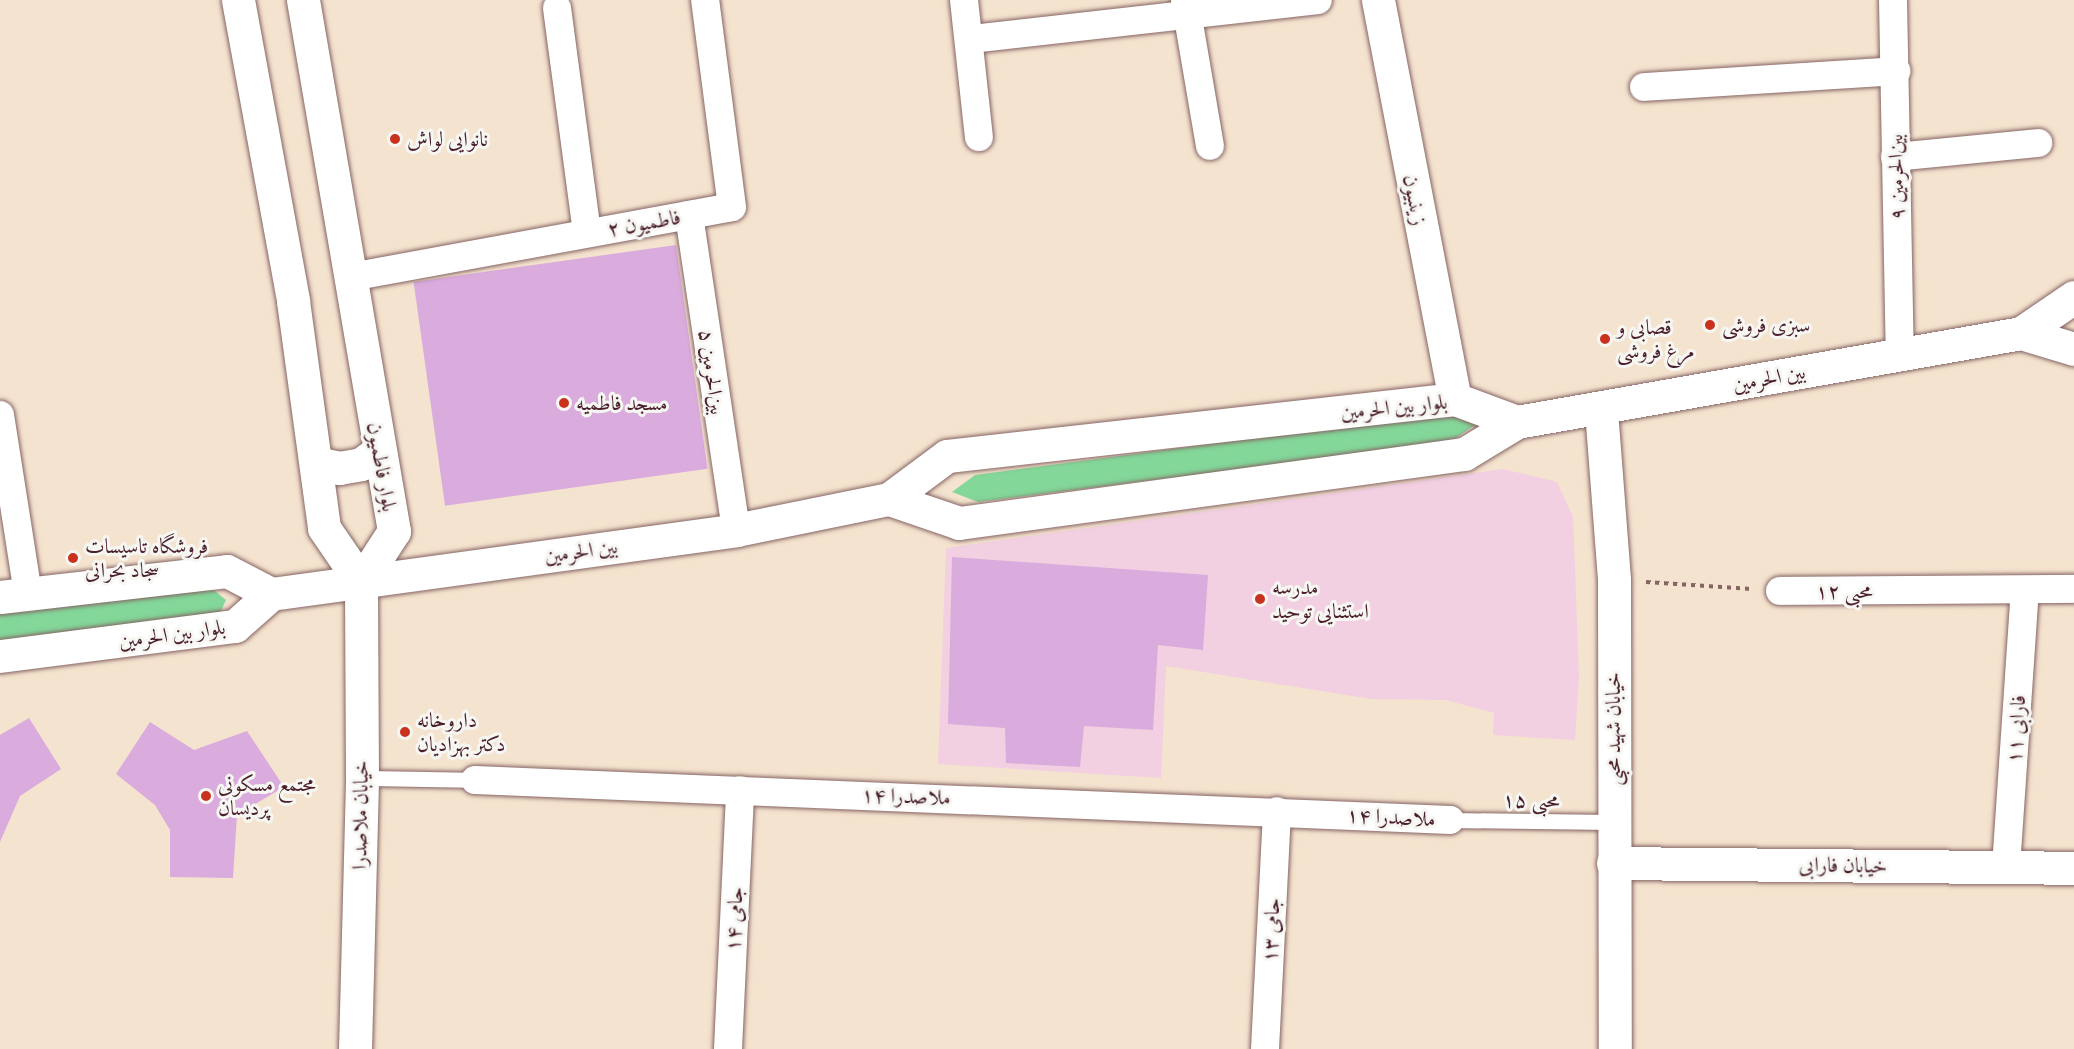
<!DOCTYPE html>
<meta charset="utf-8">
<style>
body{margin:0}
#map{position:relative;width:2074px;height:1049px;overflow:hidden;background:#f4e3ce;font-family:"Gentium Book Plus",Amiri,serif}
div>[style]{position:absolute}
.built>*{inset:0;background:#f2cfe1}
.green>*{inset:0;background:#83d799}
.building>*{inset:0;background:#daabdd;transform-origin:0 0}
.path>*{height:4px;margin-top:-2px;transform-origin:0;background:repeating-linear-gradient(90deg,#866464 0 4.5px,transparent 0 9px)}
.roads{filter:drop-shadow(0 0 2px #866464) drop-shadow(0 0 2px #866464)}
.lane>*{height:15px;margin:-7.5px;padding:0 7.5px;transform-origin:7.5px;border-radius:7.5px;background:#fff}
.street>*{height:28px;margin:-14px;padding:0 14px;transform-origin:14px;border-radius:14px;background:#fff}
.secondary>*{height:33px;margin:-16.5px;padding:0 16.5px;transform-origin:16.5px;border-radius:16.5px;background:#fff}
.dots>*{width:16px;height:16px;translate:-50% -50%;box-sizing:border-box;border:3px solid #f6f6f2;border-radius:50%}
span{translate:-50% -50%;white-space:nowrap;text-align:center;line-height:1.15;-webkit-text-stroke:6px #f6f6f2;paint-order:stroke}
.poi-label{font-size:21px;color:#4a1f2b}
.left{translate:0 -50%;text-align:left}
.street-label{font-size:21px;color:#4a1f2b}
</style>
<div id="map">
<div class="built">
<i style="clip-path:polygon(1503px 469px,1557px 482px,1573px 517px,1579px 678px,1575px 740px,1493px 735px,1494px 713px,1446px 700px,1371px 699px,1166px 666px,1161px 778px,938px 764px,946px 548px)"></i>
</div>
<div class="green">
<i style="clip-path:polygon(1447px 413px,1475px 425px,1448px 443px,978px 502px,952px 492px,975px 475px)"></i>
<i style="clip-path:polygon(203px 587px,215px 591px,226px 600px,220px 613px,0 642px,0 613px)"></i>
</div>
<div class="building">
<i style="left:676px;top:245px;width:226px;height:265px;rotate:82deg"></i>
<i style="clip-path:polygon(952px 557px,1208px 575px,1203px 650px,1158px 645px,1153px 730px,1084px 726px,1080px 767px,1006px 763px,1005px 728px,948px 724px)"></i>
<i style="clip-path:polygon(29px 718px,61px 769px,20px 796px,0 842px,0 735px)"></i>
<i style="clip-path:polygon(150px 722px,194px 750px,247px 731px,284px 787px,237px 815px,233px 878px,170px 877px,170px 830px,155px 805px,116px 774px)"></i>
</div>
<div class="path">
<i style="left:1646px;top:582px;width:106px;rotate:3.8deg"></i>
</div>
<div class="roads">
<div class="lane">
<i style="left:362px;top:778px;width:113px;rotate:1deg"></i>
<i style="left:1450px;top:820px;width:162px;rotate:0.7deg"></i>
</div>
<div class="street">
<i style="left:964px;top:0;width:138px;rotate:83.8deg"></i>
<i style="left:1185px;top:0;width:148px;rotate:80.3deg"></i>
<i style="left:1893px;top:0;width:353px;rotate:88.9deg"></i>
<i style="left:557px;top:8px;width:227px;rotate:82.4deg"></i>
<i style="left:971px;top:39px;width:349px;rotate:-6.4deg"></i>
<i style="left:1644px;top:87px;width:253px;rotate:-3.6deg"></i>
<i style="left:1895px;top:157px;width:144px;rotate:-5.6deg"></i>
<i style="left:689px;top:215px;width:318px;rotate:81.5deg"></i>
<i style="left:351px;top:277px;width:387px;rotate:-10.4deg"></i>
<i style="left:732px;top:207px;width:209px;rotate:-97.4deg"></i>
<i style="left:0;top:415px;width:181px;rotate:81.1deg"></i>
<i style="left:1780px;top:591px;width:294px;rotate:-0.4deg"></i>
<i style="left:475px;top:780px;width:976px;rotate:2.35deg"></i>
<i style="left:2006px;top:867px;width:277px;rotate:-86.1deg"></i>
<i style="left:728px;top:1049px;width:259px;rotate:-87.3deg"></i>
<i style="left:1265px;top:1049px;width:238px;rotate:-87.1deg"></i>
</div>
<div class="secondary">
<i style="left:238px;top:0;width:306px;rotate:79.6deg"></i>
<i style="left:293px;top:301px;width:229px;rotate:82.2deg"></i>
<i style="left:324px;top:528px;width:65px;rotate:55.6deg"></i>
<i style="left:303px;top:0;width:539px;rotate:80.28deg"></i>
<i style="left:394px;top:531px;width:61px;rotate:122.9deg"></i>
<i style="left:1378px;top:0;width:406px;rotate:79.1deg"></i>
<i style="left:2021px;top:333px;width:55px;rotate:16.8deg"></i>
<i style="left:1601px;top:410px;width:170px;rotate:85.6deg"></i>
<i style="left:1614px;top:580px;width:469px;rotate:89.9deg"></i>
<i style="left:316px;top:463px;width:24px;rotate:12deg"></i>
<i style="left:339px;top:468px;width:22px;rotate:-10deg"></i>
<i style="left:361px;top:464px;width:22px;rotate:-36deg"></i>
<i style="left:889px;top:499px;width:74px;rotate:18.9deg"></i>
<i style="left:959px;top:523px;width:510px;rotate:-7.78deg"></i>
<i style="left:1464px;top:454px;width:62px;rotate:-31.1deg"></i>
<i style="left:1517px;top:422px;width:512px;rotate:-10.01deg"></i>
<i style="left:2021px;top:333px;width:64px;rotate:-34.2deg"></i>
<i style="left:271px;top:594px;width:469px;rotate:-7.8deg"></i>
<i style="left:736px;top:530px;width:156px;rotate:-11.5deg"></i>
<i style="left:889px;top:499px;width:72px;rotate:-36.6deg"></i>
<i style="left:947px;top:456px;width:511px;rotate:-6.4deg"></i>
<i style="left:1455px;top:399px;width:66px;rotate:20.4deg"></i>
<i style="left:0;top:597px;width:228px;rotate:-6.5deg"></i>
<i style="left:227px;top:571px;width:50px;rotate:27.6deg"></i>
<i style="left:0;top:656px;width:237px;rotate:-7.3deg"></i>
<i style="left:235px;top:626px;width:48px;rotate:-41.6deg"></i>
<i style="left:1613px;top:863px;width:461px;rotate:0.6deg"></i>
<i style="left:355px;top:1049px;width:271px;rotate:-88.5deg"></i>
<i style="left:362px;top:778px;width:196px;rotate:-90.3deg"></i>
</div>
</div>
<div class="dots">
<i style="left:395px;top:139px;background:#c8321e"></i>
<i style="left:1710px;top:325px;background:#c8321e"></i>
<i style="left:1605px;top:339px;background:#c8321e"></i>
<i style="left:564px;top:403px;background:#c8321e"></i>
<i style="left:73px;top:558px;background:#c8321e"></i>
<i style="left:1260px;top:599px;background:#c8321e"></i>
<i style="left:405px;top:732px;background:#c8321e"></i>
<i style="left:206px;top:796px;background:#c8321e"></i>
</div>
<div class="poi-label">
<span class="left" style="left:407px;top:139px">نانوایی لواش</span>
<span class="left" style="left:1722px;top:325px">سبزی فروشی</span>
<span class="left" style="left:1617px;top:339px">قصابی و<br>مرغ فروشی</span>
<span class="left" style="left:576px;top:403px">مسجد فاطمیه</span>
<span class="left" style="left:85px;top:558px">فروشگاه تاسیسات<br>سجاد بحرانی</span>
<span class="left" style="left:1272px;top:599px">مدرسه<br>استثنایی توحید</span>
<span class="left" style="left:417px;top:732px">داروخانه<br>دکتر بهزادیان</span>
<span class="left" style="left:218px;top:796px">مجتمع مسکونی<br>پردیسان</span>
</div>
<div class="street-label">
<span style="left:1896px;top:177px;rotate:-91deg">بین‌الحرمین ۹</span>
<span style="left:1415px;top:200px;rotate:79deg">زینبیون</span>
<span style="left:644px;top:223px;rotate:-10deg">فاطمیون ۲</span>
<span style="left:712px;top:372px;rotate:82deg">بین‌الحرمین ۵</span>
<span style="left:1769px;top:378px;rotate:-11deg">بین الحرمین</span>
<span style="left:1394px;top:407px;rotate:-6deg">بلوار بین الحرمین</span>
<span style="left:382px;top:467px;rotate:80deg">بلوار فاطمیون</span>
<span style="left:581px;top:551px;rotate:-8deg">بین الحرمین</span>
<span style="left:1844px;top:591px">محبی ۱۲</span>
<span style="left:172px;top:634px;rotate:-8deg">بلوار بین الحرمین</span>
<span style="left:1613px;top:729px;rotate:-90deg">خیابان شهید محبی</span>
<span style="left:2016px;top:729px;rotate:-86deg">فارابی ۱۱</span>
<span style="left:906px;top:796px;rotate:2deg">ملاصدرا ۱۴</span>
<span style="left:1531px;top:800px;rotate:1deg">محبی ۱۵</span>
<span style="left:360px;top:815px;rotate:-89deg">خیابان ملاصدرا</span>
<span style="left:1391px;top:817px;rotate:3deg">ملاصدرا ۱۴</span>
<span style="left:1843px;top:865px;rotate:1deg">خیابان فارابی</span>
<span style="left:734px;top:919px;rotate:-87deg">جامی ۱۴</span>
<span style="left:1271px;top:930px;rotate:-87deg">جامی ۱۳</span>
</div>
</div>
